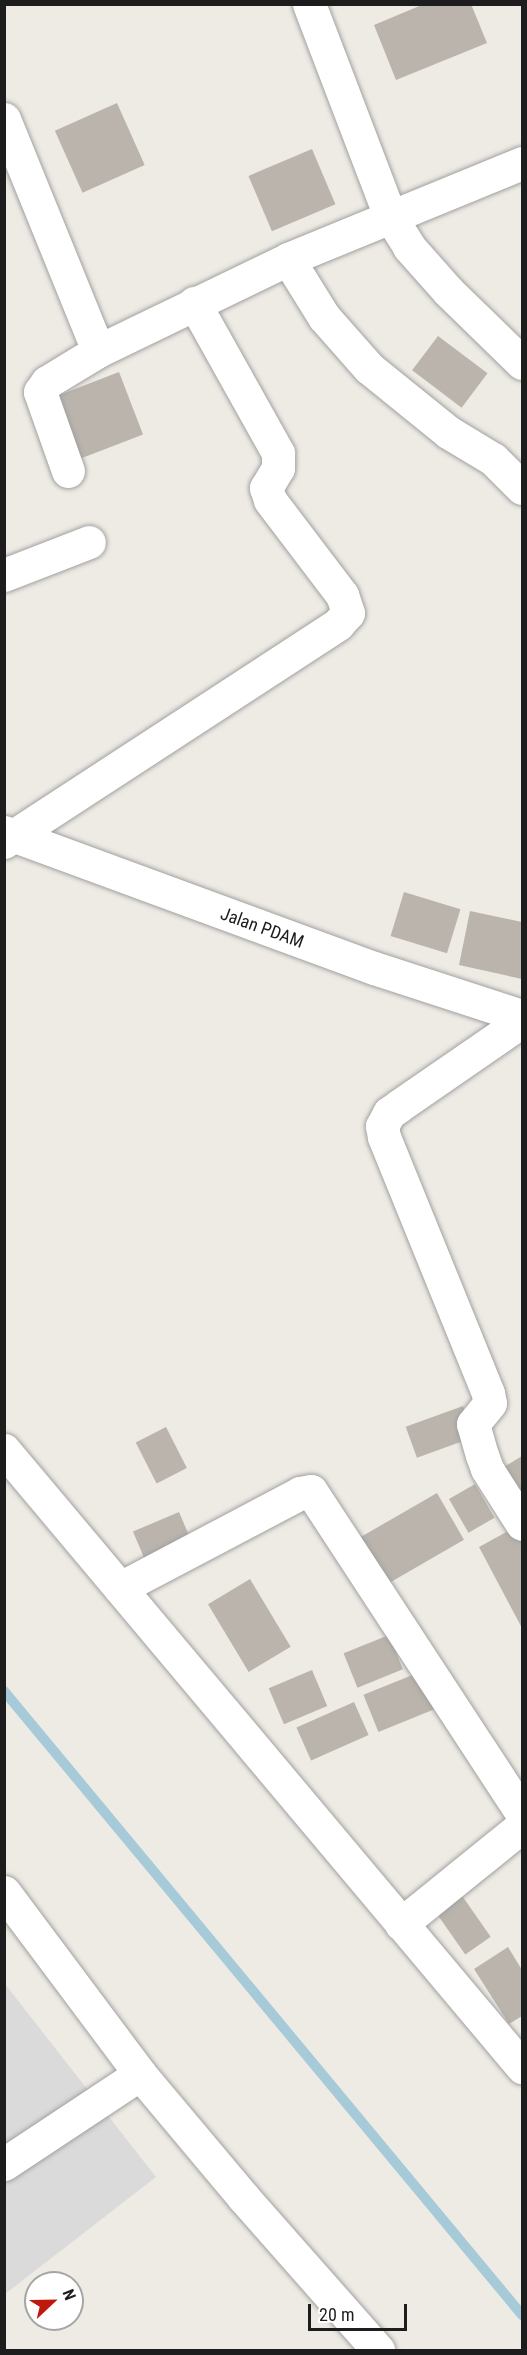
<!DOCTYPE html>
<style>
body{margin:0}
#map{position:relative;width:527px;height:2355px;overflow:hidden;background:#eeebe4;font-family:"Roboto Condensed",sans-serif}
div>[style]{position:absolute}
.residential>*{inset:0;background:#dbdada}
.stream>*{height:10px;margin:-5px;padding:0 5px;transform-origin:5px;border-radius:5px;background:#a7cad9}
.building>*{inset:0;background:#bab4ad;transform-origin:0 0}
.roads{filter:drop-shadow(0 0 2px #a1a1a1) drop-shadow(0 0 2px #a1a1a1)}
.minor>*{height:33px;margin:-16.5px;padding:0 16.5px;transform-origin:16.5px;border-radius:16.5px;background:#fff}
span{translate:-50% -50%;white-space:nowrap;text-align:center;line-height:1.15;-webkit-text-stroke:5px #fff;paint-order:stroke}
.street-label{font-size:18px;color:#1d1d1d}
.frame{position:absolute;inset:0;border:6px solid #1d1d1d;pointer-events:none}
.north{position:absolute;left:24px;top:2271px;width:60px;height:60px;box-sizing:border-box;background:#fff;border:2px solid #a5a5a5;border-radius:50%;rotate:68deg;font-size:16px;font-weight:700;line-height:24px;text-align:center;color:#1d1d1d}
.north::after{content:'';display:block;margin:auto;width:21px;height:27px;background:#bd1a0d;clip-path:polygon(50% 0,100% 100%,50% 72%,0 100%)}
.scale{position:absolute;left:308px;top:2304px;width:99px;height:27px;box-sizing:border-box;border:3px solid #1d1d1d;border-top:0;padding-left:8px;font-size:18px;line-height:21px;white-space:nowrap;color:#1d1d1d;-webkit-text-stroke:4px #fff;paint-order:stroke}
</style>
<div id="map">
<div class="residential">
<i style="clip-path:polygon(5px 1984px,156px 2177px,5px 2294px)"></i>
</div>
<div class="stream">
<i style="left:4px;top:1691px;width:811px;rotate:50.3deg"></i>
</div>
<div class="building">
<i style="clip-path:polygon(424px 4px,471px 4px,487px 43px,396px 80px,374px 25px)"></i>
<i style="left:117px;top:103px;width:68px;height:68px;rotate:66deg"></i>
<i style="left:312px;top:149px;width:60px;height:69px;rotate:67deg"></i>
<i style="left:438px;top:336px;width:62px;height:43px;rotate:37deg"></i>
<i style="left:119px;top:372px;width:67px;height:66px;rotate:69deg"></i>
<i style="left:404px;top:892px;width:59px;height:46px;rotate:17deg"></i>
<i style="clip-path:polygon(470px 911px,522px 922px,522px 979px,459px 965px)"></i>
<i style="left:463px;top:1406px;width:33px;height:61px;rotate:70deg"></i>
<i style="left:166px;top:1427px;width:46px;height:34px;rotate:63deg"></i>
<i style="clip-path:polygon(522px 1456px,522px 1509px,499px 1470px)"></i>
<i style="left:475px;top:1484px;width:39px;height:30px;rotate:60deg"></i>
<i style="left:437px;top:1493px;width:54px;height:95px;rotate:60deg"></i>
<i style="left:179px;top:1512px;width:30px;height:50px;rotate:67deg"></i>
<i style="clip-path:polygon(519px 1525px,522px 1531px,522px 1628px,479px 1547px)"></i>
<i style="left:250px;top:1579px;width:79px;height:49px;rotate:59deg"></i>
<i style="left:389px;top:1635px;width:37px;height:49px;rotate:68deg"></i>
<i style="left:312px;top:1670px;width:39px;height:47px;rotate:67deg"></i>
<i style="left:420px;top:1672px;width:40px;height:61px;rotate:68deg"></i>
<i style="left:354px;top:1702px;width:36px;height:63px;rotate:66deg"></i>
<i style="left:458px;top:1890px;width:57px;height:31px;rotate:55deg"></i>
<i style="clip-path:polygon(508px 1947px,522px 1970px,522px 2016px,509px 2024px,474px 1969px)"></i>
</div>
<div class="roads">
<div class="minor">
<i style="left:309px;top:4px;width:227px;rotate:69.1deg"></i>
<i style="left:390px;top:216px;width:36px;rotate:58deg"></i>
<i style="left:409px;top:247px;width:59px;rotate:48.4deg"></i>
<i style="left:448px;top:291px;width:103px;rotate:44.2deg"></i>
<i style="left:4px;top:119px;width:250px;rotate:67.9deg"></i>
<i style="left:98px;top:351px;width:211px;rotate:-25.8deg"></i>
<i style="left:288px;top:259px;width:253px;rotate:-22.3deg"></i>
<i style="left:288px;top:259px;width:68px;rotate:58.2deg"></i>
<i style="left:324px;top:317px;width:68px;rotate:48.6deg"></i>
<i style="left:369px;top:368px;width:102px;rotate:39deg"></i>
<i style="left:448px;top:432px;width:52px;rotate:31deg"></i>
<i style="left:493px;top:459px;width:41px;rotate:45deg"></i>
<i style="left:68px;top:471px;width:84px;rotate:-109.5deg"></i>
<i style="left:40px;top:392px;width:12px;rotate:-55deg"></i>
<i style="left:47px;top:382px;width:60px;rotate:-31.3deg"></i>
<i style="left:4px;top:575px;width:91px;rotate:-21.2deg"></i>
<i style="left:4px;top:832px;width:394px;rotate:20.2deg"></i>
<i style="left:374px;top:968px;width:156px;rotate:18deg"></i>
<i style="left:4px;top:842px;width:399px;rotate:-33.1deg"></i>
<i style="left:338px;top:624px;width:15px;rotate:-48deg"></i>
<i style="left:348px;top:613px;width:19px;rotate:-108deg"></i>
<i style="left:342px;top:595px;width:119px;rotate:-127.2deg"></i>
<i style="left:270px;top:500px;width:13px;rotate:-108deg"></i>
<i style="left:266px;top:488px;width:23px;rotate:-59deg"></i>
<i style="left:278px;top:468px;width:15px;rotate:-90deg"></i>
<i style="left:278px;top:453px;width:172px;rotate:-119.2deg"></i>
<i style="left:522px;top:1021px;width:150px;rotate:145.4deg"></i>
<i style="left:399px;top:1106px;width:12px;rotate:145deg"></i>
<i style="left:389px;top:1113px;width:15px;rotate:118deg"></i>
<i style="left:382px;top:1126px;width:11px;rotate:80deg"></i>
<i style="left:384px;top:1137px;width:276px;rotate:67.9deg"></i>
<i style="left:488px;top:1393px;width:10px;rotate:79deg"></i>
<i style="left:490px;top:1403px;width:27px;rotate:129deg"></i>
<i style="left:473px;top:1424px;width:32px;rotate:74deg"></i>
<i style="left:482px;top:1455px;width:15px;rotate:70deg"></i>
<i style="left:487px;top:1469px;width:65px;rotate:57.5deg"></i>
<i style="left:4px;top:1450px;width:806px;rotate:49.98deg"></i>
<i style="left:120px;top:1588px;width:204px;rotate:-27.8deg"></i>
<i style="left:300px;top:1493px;width:11px;rotate:-10deg"></i>
<i style="left:311px;top:1491px;width:386px;rotate:56.8deg"></i>
<i style="left:4px;top:1892px;width:227px;rotate:53.2deg"></i>
<i style="left:140px;top:2074px;width:162px;rotate:50deg"></i>
<i style="left:244px;top:2198px;width:203px;rotate:48.6deg"></i>
<i style="left:401px;top:1924px;width:156px;rotate:-39deg"></i>
<i style="left:4px;top:2164px;width:163px;rotate:-33.5deg"></i>
</div>
</div>
<div class="street-label">
<span style="left:262px;top:928px;rotate:20deg">Jalan PDAM</span>
</div>
<div class="frame"></div>
<div class="north">N</div>
<div class="scale">20 m</div>
</div>
